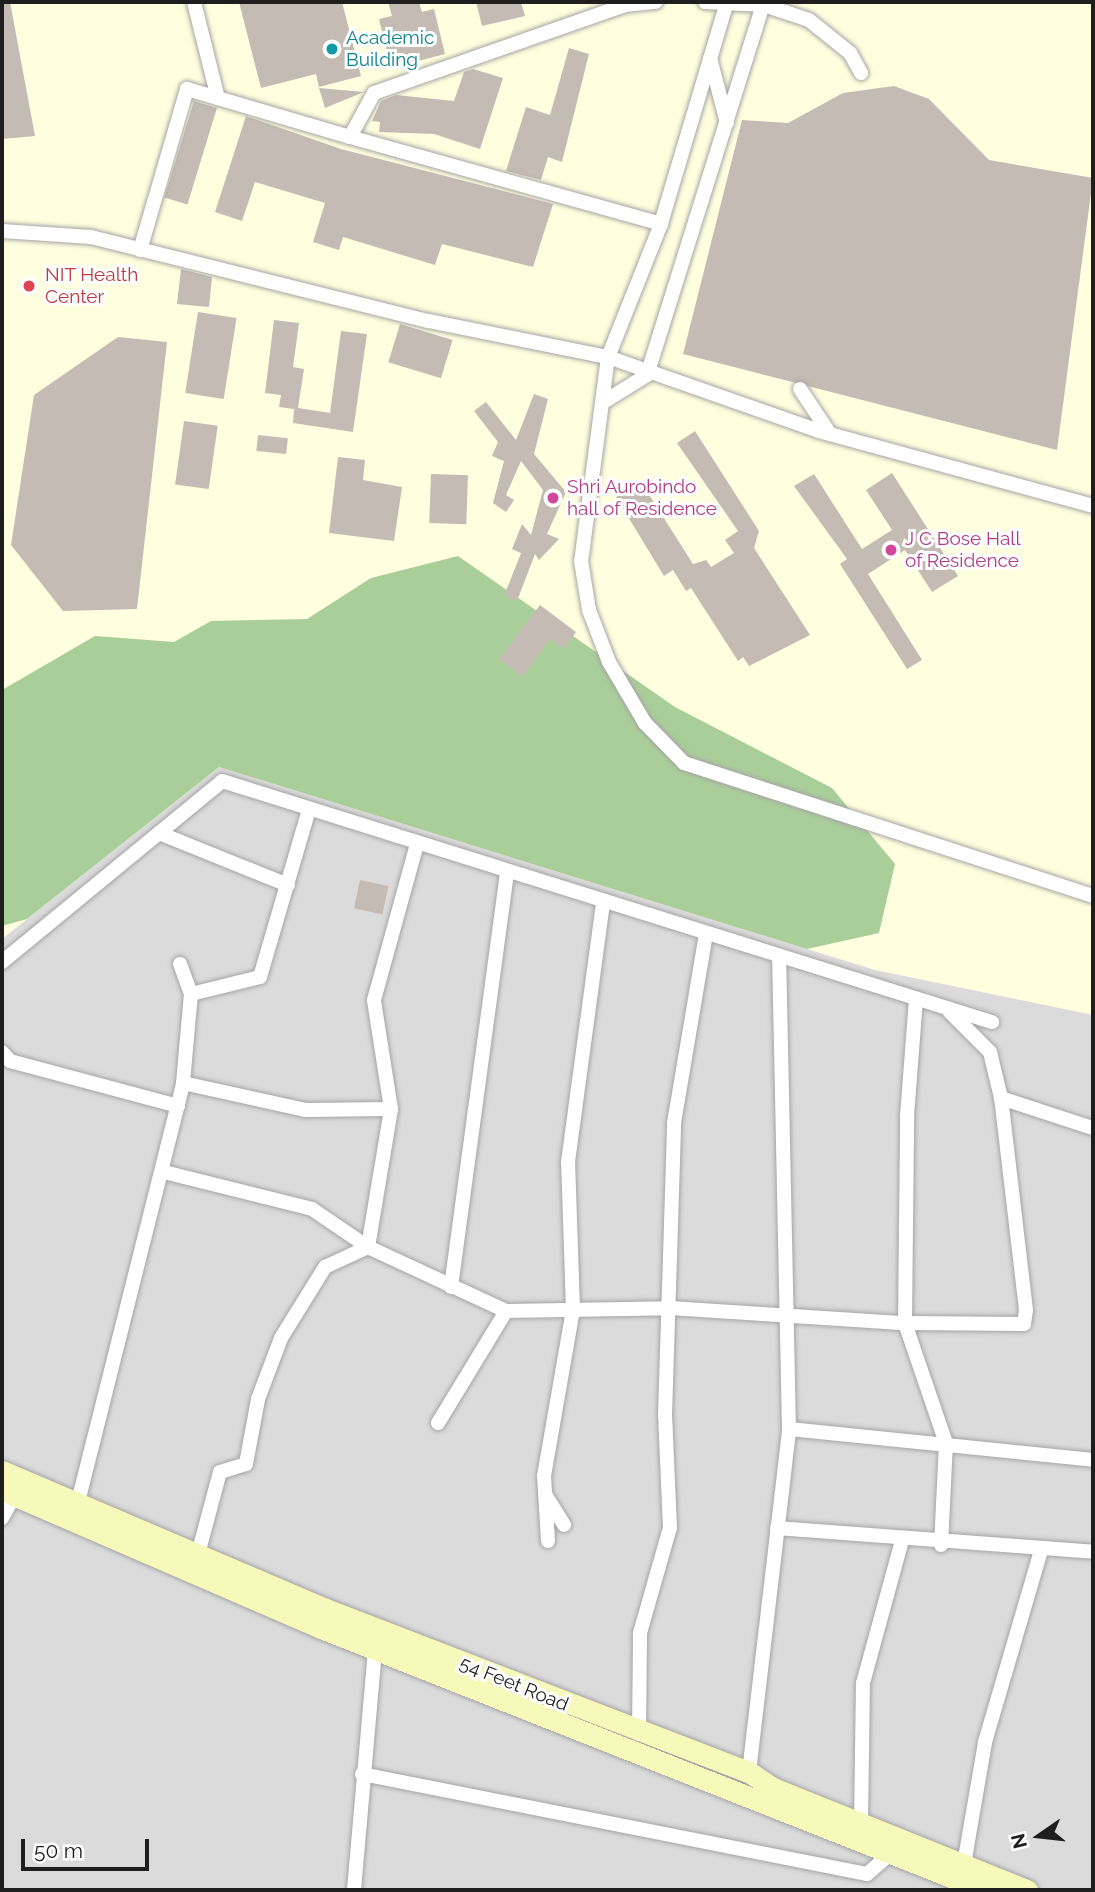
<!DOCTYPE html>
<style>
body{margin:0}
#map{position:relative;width:1095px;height:1892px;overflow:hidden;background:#efece5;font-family:Raleway,sans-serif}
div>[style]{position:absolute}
.residential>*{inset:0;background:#dcdbdb;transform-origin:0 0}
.education>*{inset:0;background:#fffede}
.forest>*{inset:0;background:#aace9a}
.stream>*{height:5px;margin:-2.5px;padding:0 2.5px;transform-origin:2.5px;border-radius:2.5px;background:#a5d1dd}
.building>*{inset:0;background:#c4bbb4;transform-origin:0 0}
.roads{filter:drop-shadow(0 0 2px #a5a5a5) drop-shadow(0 0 2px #a5a5a5)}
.street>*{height:14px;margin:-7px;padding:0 7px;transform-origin:7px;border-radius:7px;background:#fff}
.secondary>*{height:21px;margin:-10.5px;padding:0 10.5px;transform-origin:10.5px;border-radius:10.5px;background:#f6f9b9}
.dots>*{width:19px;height:19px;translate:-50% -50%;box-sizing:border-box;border:4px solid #fff;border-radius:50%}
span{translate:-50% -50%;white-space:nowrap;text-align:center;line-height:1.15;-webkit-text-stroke:6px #fff;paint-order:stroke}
.culture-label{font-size:19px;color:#0d838f}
.left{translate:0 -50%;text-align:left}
.health-label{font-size:19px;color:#be3a42}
.hotel-label{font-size:19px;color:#b23c85}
.street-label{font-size:19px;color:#1e1e1e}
.frame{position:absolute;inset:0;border:4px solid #1e1e1e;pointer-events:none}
.north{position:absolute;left:1004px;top:1801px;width:70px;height:70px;-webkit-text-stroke:5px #fff;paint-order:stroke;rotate:256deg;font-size:19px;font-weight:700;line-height:28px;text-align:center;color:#1e1e1e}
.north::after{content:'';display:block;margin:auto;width:24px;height:32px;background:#1e1e1e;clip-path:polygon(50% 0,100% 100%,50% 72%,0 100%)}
.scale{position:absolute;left:21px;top:1839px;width:128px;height:32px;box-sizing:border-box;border:4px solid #1e1e1e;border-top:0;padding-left:9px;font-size:21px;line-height:24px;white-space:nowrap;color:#1e1e1e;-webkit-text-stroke:5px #fff;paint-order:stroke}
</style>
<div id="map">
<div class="residential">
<i style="left:2px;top:2px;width:1091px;height:1888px"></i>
</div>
<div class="education">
<i style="clip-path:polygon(2px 2px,1093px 2px,1093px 1015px,875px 970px,219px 767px,2px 939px)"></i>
</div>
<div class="forest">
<i style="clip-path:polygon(458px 556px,675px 707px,832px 788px,895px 864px,879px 933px,807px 949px,219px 767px,27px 919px,2px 926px,2px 690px,95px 636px,174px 642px,211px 621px,307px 619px,371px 578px)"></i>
</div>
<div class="stream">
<i style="left:1093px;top:463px;width:4px;rotate:-90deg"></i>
</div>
<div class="building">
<i style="clip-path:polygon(2px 2px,10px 2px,35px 136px,2px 139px)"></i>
<i style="clip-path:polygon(239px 2px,342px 2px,361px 76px,319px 87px,316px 74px,261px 88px)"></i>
<i style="clip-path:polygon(388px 2px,419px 2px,422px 12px,434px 9px,445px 54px,391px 68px,379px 19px,392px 16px)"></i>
<i style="clip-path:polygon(476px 2px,521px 2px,525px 16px,482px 26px)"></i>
<i style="clip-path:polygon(569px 48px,589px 54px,562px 162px,548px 157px,541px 180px,506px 171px,526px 107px,550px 115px)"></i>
<i style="clip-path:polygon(473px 69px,503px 78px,480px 149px,434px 134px,379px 132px,380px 122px,372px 121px,381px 101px,396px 95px,454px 101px,464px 72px)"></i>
<i style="clip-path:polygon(894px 86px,929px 99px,989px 160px,1093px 178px,1057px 450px,683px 354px,742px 120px,788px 123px,843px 93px)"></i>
<i style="clip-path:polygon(319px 88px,364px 92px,325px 108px)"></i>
<i style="left:194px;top:101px;width:24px;height:101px;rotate:17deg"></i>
<i style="clip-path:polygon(246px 116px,341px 149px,553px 204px,533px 267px,442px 244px,435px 265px,343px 237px,339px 250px,313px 242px,325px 203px,255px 182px,242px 221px,215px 212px)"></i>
<i style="clip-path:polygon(181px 269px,212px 277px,209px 307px,177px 304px)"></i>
<i style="left:198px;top:312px;width:39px;height:82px;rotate:9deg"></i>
<i style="clip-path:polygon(274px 320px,299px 323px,293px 367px,304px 369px,298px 408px,330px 413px,341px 331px,367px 334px,353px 432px,293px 423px,294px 409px,279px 407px,281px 395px,265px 393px)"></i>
<i style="left:400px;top:324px;width:55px;height:40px;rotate:17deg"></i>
<i style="clip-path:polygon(118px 337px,167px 342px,137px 609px,63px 611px,11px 545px,34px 395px)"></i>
<i style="clip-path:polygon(534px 394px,548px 399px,534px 454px,566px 492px,547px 534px,559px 539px,539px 560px,535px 554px,517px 601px,504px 596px,521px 553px,512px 549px,522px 524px,531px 535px,543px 490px,521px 461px,506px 495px,514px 500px,506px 512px,493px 503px,504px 461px,492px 456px,498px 442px,474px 411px,486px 402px,516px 440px)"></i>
<i style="left:184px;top:421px;width:34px;height:64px;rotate:8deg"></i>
<i style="clip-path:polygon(695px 431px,759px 531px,754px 548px,810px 635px,749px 666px,743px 657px,738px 661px,691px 588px,686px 591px,673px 570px,664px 576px,616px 497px,643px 485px,693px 564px,706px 560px,711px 567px,734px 553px,725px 540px,738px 531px,677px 443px)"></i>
<i style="left:258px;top:435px;width:30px;height:16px;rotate:6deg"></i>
<i style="clip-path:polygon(338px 457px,365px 460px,363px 480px,402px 487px,394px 541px,329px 533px)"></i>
<i style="clip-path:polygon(892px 473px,958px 576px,932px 592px,905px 550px,868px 574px,922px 660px,907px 669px,840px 564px,847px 559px,794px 486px,814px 474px,862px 549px,892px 530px,866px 490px)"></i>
<i style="left:431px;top:474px;width:37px;height:49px;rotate:2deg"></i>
<i style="clip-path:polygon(540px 605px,576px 632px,564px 649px,550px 639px,522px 677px,499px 659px)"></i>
<i style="left:360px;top:880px;width:29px;height:29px;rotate:12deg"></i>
</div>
<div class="roads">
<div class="street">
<i style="left:194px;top:2px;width:99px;rotate:76deg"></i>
<i style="left:705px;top:2px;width:59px;rotate:2.9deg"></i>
<i style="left:764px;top:5px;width:47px;rotate:18.4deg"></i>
<i style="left:809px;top:20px;width:53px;rotate:38.8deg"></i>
<i style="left:850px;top:53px;width:23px;rotate:61deg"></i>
<i style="left:727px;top:2px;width:232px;rotate:106.6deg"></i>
<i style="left:661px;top:224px;width:143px;rotate:111.7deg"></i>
<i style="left:608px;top:357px;width:206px;rotate:97.5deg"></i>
<i style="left:581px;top:561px;width:50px;rotate:80.7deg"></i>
<i style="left:589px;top:610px;width:56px;rotate:69deg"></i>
<i style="left:609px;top:662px;width:71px;rotate:59.5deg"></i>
<i style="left:645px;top:723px;width:56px;rotate:45.7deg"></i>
<i style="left:684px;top:763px;width:430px;rotate:18deg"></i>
<i style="left:710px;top:58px;width:67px;rotate:75.3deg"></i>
<i style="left:350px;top:137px;width:323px;rotate:15.6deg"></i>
<i style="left:2px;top:231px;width:89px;rotate:3.9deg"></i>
<i style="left:91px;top:237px;width:348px;rotate:14deg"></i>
<i style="left:429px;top:321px;width:183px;rotate:11.4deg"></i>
<i style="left:608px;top:357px;width:224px;rotate:19.3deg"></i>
<i style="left:819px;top:431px;width:284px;rotate:15.3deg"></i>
<i style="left:140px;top:250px;width:168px;rotate:-73.7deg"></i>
<i style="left:187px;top:89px;width:170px;rotate:16.4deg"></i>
<i style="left:350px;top:137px;width:50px;rotate:-61.4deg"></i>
<i style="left:374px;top:93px;width:266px;rotate:-19.3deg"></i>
<i style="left:625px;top:5px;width:31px;rotate:-6deg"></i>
<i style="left:800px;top:389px;width:54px;rotate:56.3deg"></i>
<i style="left:605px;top:401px;width:49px;rotate:-31.8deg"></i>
<i style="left:647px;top:375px;width:391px;rotate:-72.6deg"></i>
<i style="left:159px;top:833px;width:139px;rotate:22deg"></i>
<i style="left:2px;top:962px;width:285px;rotate:-39.4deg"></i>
<i style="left:222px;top:781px;width:807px;rotate:17.38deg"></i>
<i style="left:191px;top:994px;width:71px;rotate:-13.8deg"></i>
<i style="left:260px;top:977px;width:175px;rotate:-73.7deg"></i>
<i style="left:2px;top:1052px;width:12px;rotate:48deg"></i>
<i style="left:10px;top:1061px;width:174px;rotate:15deg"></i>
<i style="left:183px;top:1083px;width:126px;rotate:12.4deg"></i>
<i style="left:306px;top:1110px;width:85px;rotate:-0.7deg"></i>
<i style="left:1001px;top:1098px;width:97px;rotate:18.1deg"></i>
<i style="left:164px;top:1172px;width:153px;rotate:14deg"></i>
<i style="left:312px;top:1209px;width:68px;rotate:34.2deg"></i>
<i style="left:368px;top:1247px;width:152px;rotate:24.9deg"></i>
<i style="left:451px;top:1287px;width:418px;rotate:-82.3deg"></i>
<i style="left:438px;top:1423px;width:131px;rotate:-58.7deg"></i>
<i style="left:506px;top:1311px;width:164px;rotate:-1deg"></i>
<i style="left:670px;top:1308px;width:235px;rotate:3.7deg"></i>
<i style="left:905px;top:1323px;width:207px;rotate:-89.4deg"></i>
<i style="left:907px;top:1116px;width:117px;rotate:-85.6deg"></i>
<i style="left:789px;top:1429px;width:306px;rotate:5.8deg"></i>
<i style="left:546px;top:1496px;width:34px;rotate:58deg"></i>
<i style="left:78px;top:1502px;width:432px;rotate:-75.9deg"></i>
<i style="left:183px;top:1083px;width:89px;rotate:-84.9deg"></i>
<i style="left:191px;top:994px;width:32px;rotate:-110deg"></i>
<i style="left:2px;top:1518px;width:26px;rotate:-61deg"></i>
<i style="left:777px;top:1528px;width:317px;rotate:4.3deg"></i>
<i style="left:548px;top:1541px;width:65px;rotate:-93.5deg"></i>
<i style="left:544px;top:1476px;width:169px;rotate:-80.1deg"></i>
<i style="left:573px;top:1310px;width:148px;rotate:-91.9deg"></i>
<i style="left:568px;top:1162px;width:261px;rotate:-82.3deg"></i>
<i style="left:941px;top:1545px;width:102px;rotate:-87.2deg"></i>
<i style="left:946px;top:1443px;width:127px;rotate:-108.9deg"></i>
<i style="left:905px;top:1323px;width:119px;rotate:0.5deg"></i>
<i style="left:1024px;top:1324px;width:14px;rotate:-82deg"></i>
<i style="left:1026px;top:1310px;width:213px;rotate:-96.7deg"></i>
<i style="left:1001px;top:1098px;width:47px;rotate:-103.4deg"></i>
<i style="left:990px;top:1052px;width:57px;rotate:-135deg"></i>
<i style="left:198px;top:1554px;width:85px;rotate:-75deg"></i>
<i style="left:220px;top:1472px;width:27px;rotate:-17deg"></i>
<i style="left:246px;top:1464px;width:66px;rotate:-79.5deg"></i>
<i style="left:258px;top:1399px;width:65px;rotate:-69.3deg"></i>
<i style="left:281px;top:1338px;width:84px;rotate:-58.2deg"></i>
<i style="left:325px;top:1267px;width:47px;rotate:-24.9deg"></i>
<i style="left:368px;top:1247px;width:140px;rotate:-80.5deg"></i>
<i style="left:391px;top:1109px;width:110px;rotate:-98.9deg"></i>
<i style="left:374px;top:1000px;width:162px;rotate:-74.6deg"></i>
<i style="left:639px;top:1734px;width:101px;rotate:-89.4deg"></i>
<i style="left:640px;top:1633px;width:109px;rotate:-74.1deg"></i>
<i style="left:670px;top:1528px;width:113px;rotate:-92.5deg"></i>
<i style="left:665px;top:1415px;width:292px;rotate:-88.2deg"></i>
<i style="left:674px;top:1123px;width:192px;rotate:-80.4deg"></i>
<i style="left:749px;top:1772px;width:345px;rotate:-83.3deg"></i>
<i style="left:789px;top:1429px;width:472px;rotate:-91.2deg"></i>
<i style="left:362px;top:1774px;width:515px;rotate:11.2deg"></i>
<i style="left:867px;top:1874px;width:33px;rotate:-41deg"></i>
<i style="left:861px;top:1823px;width:140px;rotate:-89.2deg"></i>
<i style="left:863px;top:1683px;width:148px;rotate:-74.7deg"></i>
<i style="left:963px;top:1870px;width:130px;rotate:-80.2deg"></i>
<i style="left:985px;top:1742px;width:200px;rotate:-73.7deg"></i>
<i style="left:354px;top:1890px;width:250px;rotate:-85deg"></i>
</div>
<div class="secondary">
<i style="left:2px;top:1471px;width:352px;rotate:23.1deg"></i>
<i style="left:326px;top:1609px;width:453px;rotate:21.1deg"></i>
<i style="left:749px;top:1772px;width:29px;rotate:34deg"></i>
<i style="left:773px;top:1788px;width:274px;rotate:21.9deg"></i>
<i style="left:2px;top:1490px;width:348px;rotate:23.4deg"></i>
<i style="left:321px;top:1628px;width:713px;rotate:21.56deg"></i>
</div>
</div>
<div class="dots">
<i style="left:332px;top:49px;background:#0f9aa8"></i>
<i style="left:29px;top:286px;background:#e0444e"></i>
<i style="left:553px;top:498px;background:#d1479c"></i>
<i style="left:891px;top:550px;background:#d1479c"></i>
</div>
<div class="culture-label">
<span class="left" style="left:346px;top:49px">Academic<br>Building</span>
</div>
<div class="health-label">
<span class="left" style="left:45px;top:286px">NIT Health<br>Center</span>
</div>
<div class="hotel-label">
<span class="left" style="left:567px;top:498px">Shri Aurobindo<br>hall of Residence</span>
<span class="left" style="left:905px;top:550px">J C Bose Hall<br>of Residence</span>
</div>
<div class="street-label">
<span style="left:514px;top:1684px;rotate:22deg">54 Feet Road</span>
</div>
<div class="frame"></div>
<div class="north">N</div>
<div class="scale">50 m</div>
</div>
